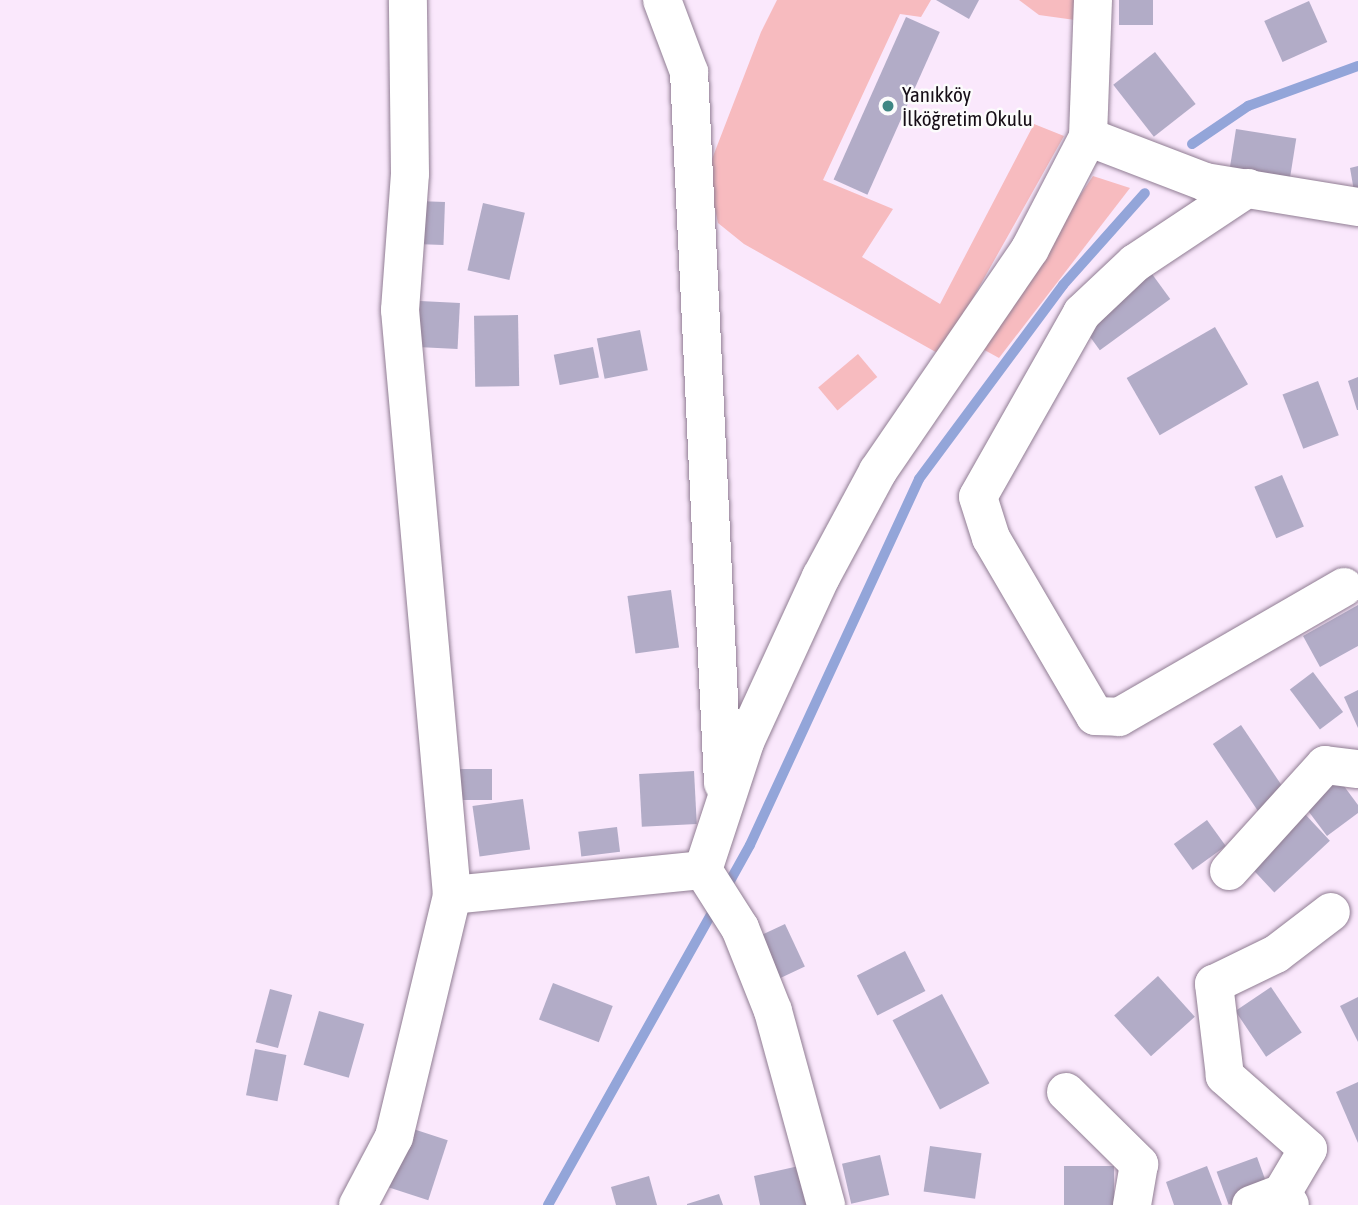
<!DOCTYPE html>
<meta charset="utf-8">
<style>
body{margin:0}
#map{position:relative;width:1358px;height:1205px;overflow:hidden;background:#fae8fc;font-family:"Asap Condensed",sans-serif}
div>[style]{position:absolute}
.green>*{inset:0;background:#f7bbbf;transform-origin:0 0}
.stream>*{height:10px;margin:-5px;padding:0 5px;transform-origin:5px;border-radius:5px;background:#93a5d9}
.building>*{inset:0;background:#b2acc7;transform-origin:0 0}
.roads{filter:drop-shadow(0 0 2px #907d93) drop-shadow(0 0 2px #907d93)}
.minor>*{height:38px;margin:-19px;padding:0 19px;transform-origin:19px;border-radius:19px;background:#fff}
.dots>*{width:19px;height:19px;translate:-50% -50%;box-sizing:border-box;border:4px solid #fcfcfc;border-radius:50%}
span{translate:-50% -50%;white-space:nowrap;text-align:center;line-height:1.15;-webkit-text-stroke:5px #fcfcfc;paint-order:stroke}
.poi-label{font-size:21px;color:#160e17}
.left{translate:0 -50%;text-align:left}
</style>
<div id="map">
<div class="green">
<i style="clip-path:polygon(777px 0,931px 0,921px 17px,900px 14px,823px 180px,893px 209px,862px 257px,940px 304px,1034px 124px,1064px 136px,941px 355px,744px 244px,718px 223px,707px 172px,761px 32px)"></i>
<i style="clip-path:polygon(1019px 0,1075px 0,1075px 20px,1039px 15px)"></i>
<i style="clip-path:polygon(1093px 176px,1130px 188px,999px 358px,979px 347px)"></i>
<i style="left:858px;top:354px;width:30px;height:52px;rotate:50deg"></i>
</div>
<div class="stream">
<i style="left:1192px;top:144px;width:68px;rotate:-34.2deg"></i>
<i style="left:1248px;top:106px;width:117px;rotate:-20deg"></i>
<i style="left:725px;top:890px;width:51px;rotate:-60.9deg"></i>
<i style="left:750px;top:845px;width:403px;rotate:-65.2deg"></i>
<i style="left:919px;top:479px;width:242px;rotate:-53.4deg"></i>
<i style="left:1063px;top:285px;width:123px;rotate:-48.3deg"></i>
<i style="left:548px;top:1205px;width:343px;rotate:-60.7deg"></i>
</div>
<div class="building">
<i style="clip-path:polygon(936px 0,979px 0,969px 19px)"></i>
<i style="left:1119px;top:0;width:34px;height:25px"></i>
<i style="left:1309px;top:1px;width:45px;height:49px;rotate:66deg"></i>
<i style="left:906px;top:17px;width:37px;height:178px;rotate:24deg"></i>
<i style="left:1155px;top:52px;width:66px;height:53px;rotate:52deg"></i>
<i style="left:1236px;top:129px;width:61px;height:44px;rotate:9deg"></i>
<i style="clip-path:polygon(1358px 166px,1358px 197px,1355px 197px,1350px 168px)"></i>
<i style="left:417px;top:201px;width:28px;height:43px;rotate:2deg"></i>
<i style="left:483px;top:203px;width:43px;height:69px;rotate:13deg"></i>
<i style="left:1152px;top:274px;width:31px;height:87px;rotate:54deg"></i>
<i style="left:420px;top:301px;width:40px;height:46px;rotate:3deg"></i>
<i style="left:518px;top:315px;width:71px;height:44px;rotate:89deg"></i>
<i style="left:1215px;top:327px;width:66px;height:102px;rotate:60deg"></i>
<i style="left:640px;top:330px;width:41px;height:44px;rotate:79deg"></i>
<i style="left:593px;top:347px;width:31px;height:40px;rotate:79deg"></i>
<i style="clip-path:polygon(1358px 377px,1358px 410px,1357px 410px,1348px 381px)"></i>
<i style="left:1318px;top:381px;width:58px;height:38px;rotate:69deg"></i>
<i style="left:1282px;top:475px;width:56px;height:30px;rotate:67deg"></i>
<i style="left:671px;top:590px;width:58px;height:44px;rotate:82deg"></i>
<i style="clip-path:polygon(1358px 605px,1358px 646px,1320px 667px,1303px 636px)"></i>
<i style="left:1313px;top:672px;width:50px;height:29px;rotate:53deg"></i>
<i style="clip-path:polygon(1358px 690px,1358px 728px,1344px 697px)"></i>
<i style="left:1241px;top:725px;width:81px;height:34px;rotate:56deg"></i>
<i style="left:492px;top:769px;width:31px;height:39px;rotate:90deg"></i>
<i style="left:694px;top:771px;width:53px;height:55px;rotate:87deg"></i>
<i style="clip-path:polygon(1338px 778px,1358px 805px,1358px 813px,1327px 836px,1303px 804px)"></i>
<i style="left:523px;top:799px;width:51px;height:51px;rotate:82deg"></i>
<i style="left:1304px;top:813px;width:38px;height:76px;rotate:47deg"></i>
<i style="left:1207px;top:820px;width:32px;height:41px;rotate:54deg"></i>
<i style="left:617px;top:827px;width:25px;height:39px;rotate:83deg"></i>
<i style="left:785px;top:924px;width:47px;height:34px;rotate:65deg"></i>
<i style="left:905px;top:951px;width:45px;height:54px;rotate:63deg"></i>
<i style="left:1158px;top:976px;width:55px;height:59px;rotate:48deg"></i>
<i style="left:553px;top:983px;width:64px;height:39px;rotate:21deg"></i>
<i style="left:1271px;top:987px;width:55px;height:43px;rotate:56deg"></i>
<i style="left:270px;top:989px;width:23px;height:55px;rotate:15deg"></i>
<i style="left:942px;top:994px;width:101px;height:56px;rotate:62deg"></i>
<i style="clip-path:polygon(1358px 997px,1358px 1042px,1340px 1006px)"></i>
<i style="left:319px;top:1011px;width:47px;height:56px;rotate:16deg"></i>
<i style="left:255px;top:1049px;width:32px;height:47px;rotate:11deg"></i>
<i style="clip-path:polygon(1358px 1082px,1358px 1143px,1336px 1092px)"></i>
<i style="left:404px;top:1126px;width:46px;height:63px;rotate:18deg"></i>
<i style="left:930px;top:1146px;width:52px;height:46px;rotate:8deg"></i>
<i style="left:880px;top:1155px;width:41px;height:39px;rotate:77deg"></i>
<i style="left:1257px;top:1157px;width:35px;height:43px;rotate:70deg"></i>
<i style="clip-path:polygon(799px 1166px,808px 1205px,760px 1205px,754px 1176px)"></i>
<i style="left:1064px;top:1166px;width:50px;height:39px"></i>
<i style="clip-path:polygon(1207px 1166px,1222px 1205px,1174px 1205px,1166px 1182px)"></i>
<i style="clip-path:polygon(649px 1176px,657px 1205px,616px 1205px,611px 1187px)"></i>
<i style="clip-path:polygon(719px 1194px,723px 1205px,687px 1205px,687px 1204px)"></i>
</div>
<div class="roads">
<div class="minor">
<i style="left:662px;top:0;width:77px;rotate:69.4deg"></i>
<i style="left:689px;top:72px;width:712px;rotate:87.26deg"></i>
<i style="left:1093px;top:0;width:137px;rotate:92.1deg"></i>
<i style="left:1088px;top:137px;width:125px;rotate:21deg"></i>
<i style="left:1205px;top:182px;width:155px;rotate:9.3deg"></i>
<i style="left:1248px;top:188px;width:136px;rotate:146.4deg"></i>
<i style="left:1135px;top:263px;width:73px;rotate:136.7deg"></i>
<i style="left:1082px;top:313px;width:211px;rotate:119.5deg"></i>
<i style="left:978px;top:497px;width:43px;rotate:72.4deg"></i>
<i style="left:991px;top:538px;width:206px;rotate:59.7deg"></i>
<i style="left:1095px;top:716px;width:24px;rotate:2deg"></i>
<i style="left:1119px;top:717px;width:260px;rotate:-30deg"></i>
<i style="left:703px;top:870px;width:135px;rotate:-71.8deg"></i>
<i style="left:745px;top:742px;width:182px;rotate:-65.3deg"></i>
<i style="left:821px;top:577px;width:120px;rotate:-61.7deg"></i>
<i style="left:878px;top:471px;width:269px;rotate:-55.6deg"></i>
<i style="left:1030px;top:249px;width:126px;rotate:-62.6deg"></i>
<i style="left:703px;top:870px;width:69px;rotate:57.5deg"></i>
<i style="left:740px;top:928px;width:89px;rotate:68.3deg"></i>
<i style="left:773px;top:1011px;width:201px;rotate:74.7deg"></i>
<i style="left:1229px;top:871px;width:143px;rotate:-47.8deg"></i>
<i style="left:1325px;top:765px;width:33px;rotate:7deg"></i>
<i style="left:452px;top:895px;width:252px;rotate:-5.7deg"></i>
<i style="left:1066px;top:1092px;width:103px;rotate:44.6deg"></i>
<i style="left:1139px;top:1164px;width:42px;rotate:99.7deg"></i>
<i style="left:1282px;top:1193px;width:51px;rotate:-59.4deg"></i>
<i style="left:1308px;top:1149px;width:111px;rotate:-138.7deg"></i>
<i style="left:1225px;top:1076px;width:93px;rotate:-96.8deg"></i>
<i style="left:1214px;top:984px;width:69px;rotate:-25.8deg"></i>
<i style="left:1276px;top:954px;width:69px;rotate:-37.4deg"></i>
<i style="left:358px;top:1205px;width:77px;rotate:-62.1deg"></i>
<i style="left:394px;top:1137px;width:249px;rotate:-76.5deg"></i>
<i style="left:452px;top:895px;width:587px;rotate:-95.08deg"></i>
<i style="left:400px;top:310px;width:136px;rotate:-85.8deg"></i>
<i style="left:410px;top:174px;width:174px;rotate:-90.7deg"></i>
<i style="left:1251px;top:1205px;width:33px;rotate:-21deg"></i>
<i style="left:1282px;top:1193px;width:14px;rotate:56deg"></i>
</div>
</div>
<div class="dots">
<i style="left:888px;top:106px;background:#3f8784"></i>
</div>
<div class="poi-label">
<span class="left" style="left:902px;top:106px">Yanıkköy<br>İlköğretim Okulu</span>
</div>
</div>
